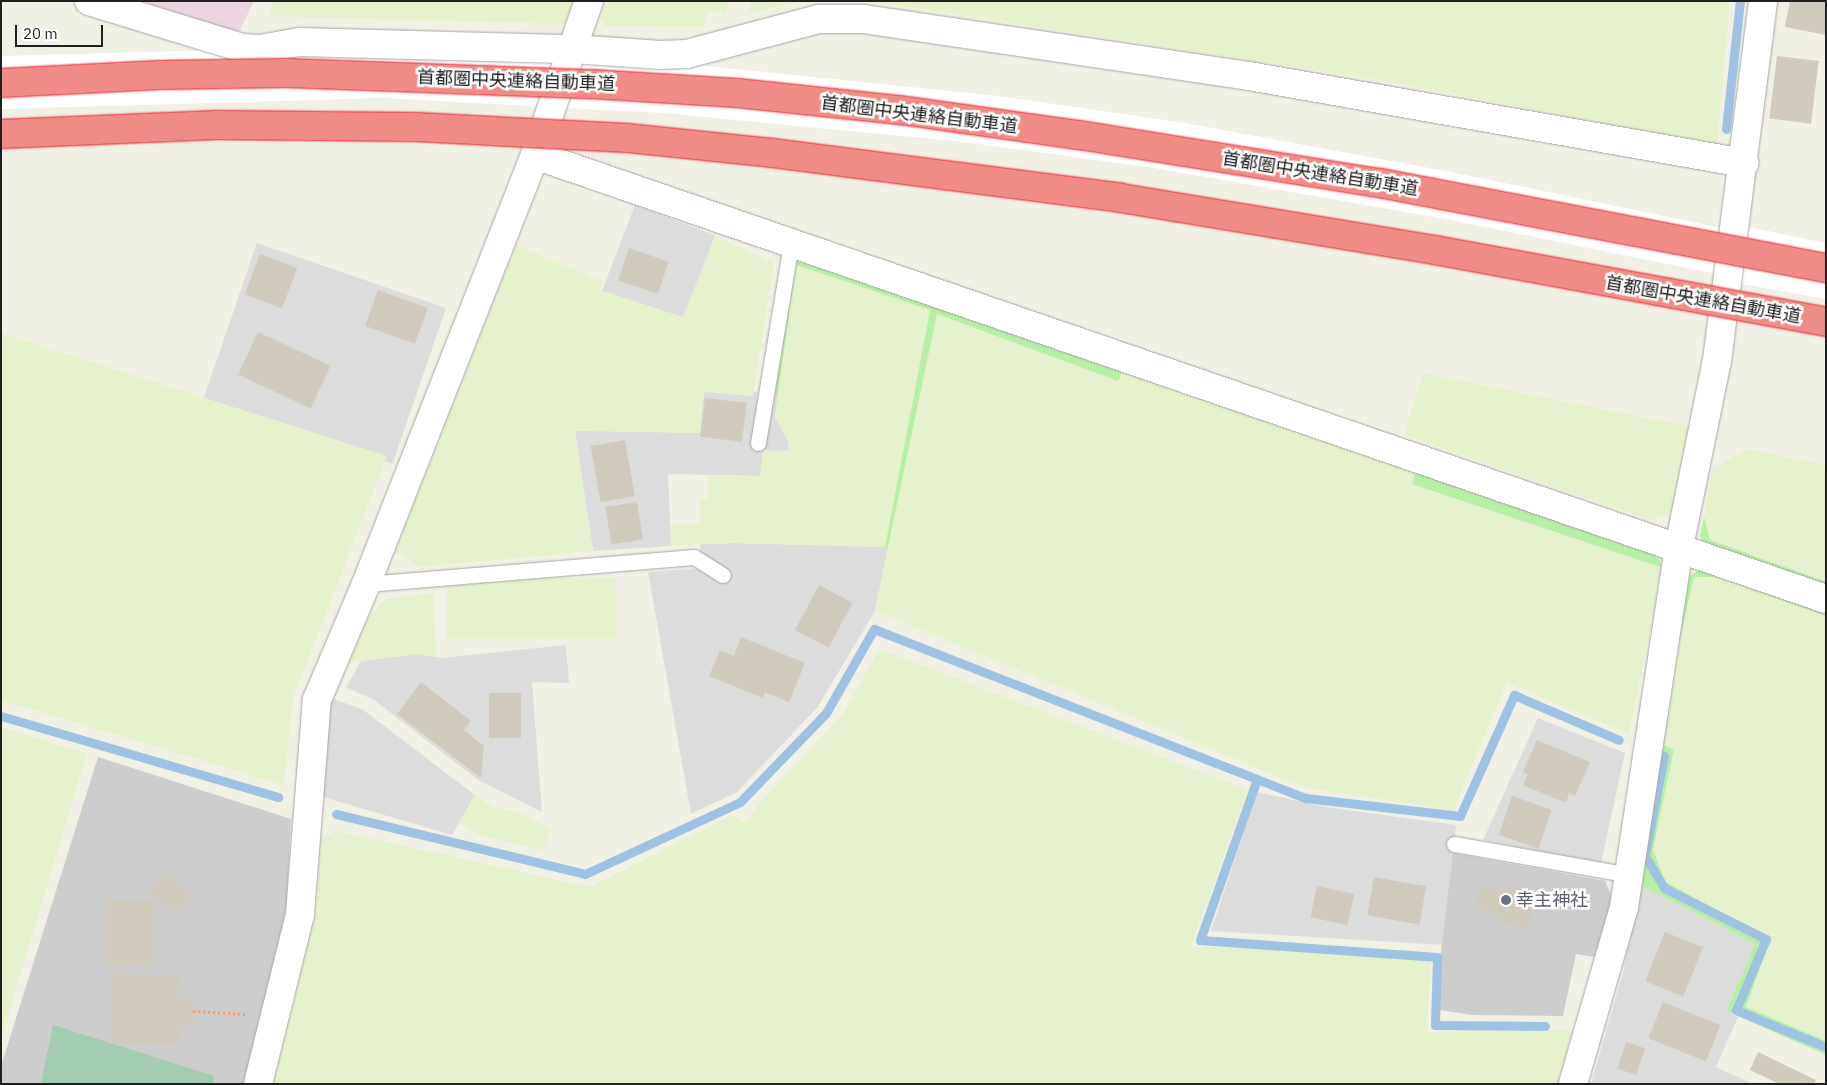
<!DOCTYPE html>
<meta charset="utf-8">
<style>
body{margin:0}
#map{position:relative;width:1827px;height:1085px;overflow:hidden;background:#f1f0e4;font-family:"IBM Plex Sans","Noto Sans JP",sans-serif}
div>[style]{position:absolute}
.residential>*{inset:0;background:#dddcdc;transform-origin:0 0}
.industrial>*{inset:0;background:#ead5e1}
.religious>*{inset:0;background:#cdcdcd}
.farmland>*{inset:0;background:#e5f1cd;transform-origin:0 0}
.grass>*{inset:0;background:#b7efa5}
.cemetery>*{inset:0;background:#a3ccb3}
.pier>*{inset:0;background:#fff}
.stream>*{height:9px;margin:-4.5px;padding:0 4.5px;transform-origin:4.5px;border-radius:4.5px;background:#a0c2e2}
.building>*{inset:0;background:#d1cbbd;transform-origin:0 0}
.path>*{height:3px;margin-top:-1.5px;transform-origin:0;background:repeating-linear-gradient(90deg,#ff9d66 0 2.5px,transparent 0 5px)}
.roads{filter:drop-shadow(0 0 1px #a6a6a6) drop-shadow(0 0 1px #a6a6a6)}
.lane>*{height:15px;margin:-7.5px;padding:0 7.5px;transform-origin:7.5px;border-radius:7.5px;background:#fff}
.street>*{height:28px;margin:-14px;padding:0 14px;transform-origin:14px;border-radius:14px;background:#fff}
.bridges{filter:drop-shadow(0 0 1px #eb1427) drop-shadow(0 0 1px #eb1427)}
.highway-bridge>*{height:28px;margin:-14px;padding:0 14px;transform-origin:14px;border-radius:14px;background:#ef8c85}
.dots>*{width:14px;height:14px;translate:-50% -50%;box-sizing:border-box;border:2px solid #fff;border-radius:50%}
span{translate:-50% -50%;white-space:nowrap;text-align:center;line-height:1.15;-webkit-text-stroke:5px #fff;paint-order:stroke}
.street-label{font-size:18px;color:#1f1f1f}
.worship-label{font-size:18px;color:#5b616d}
.left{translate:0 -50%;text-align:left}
.frame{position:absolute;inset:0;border:2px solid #1f1f1f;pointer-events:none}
.scale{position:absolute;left:15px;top:25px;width:88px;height:22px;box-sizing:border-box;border:2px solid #1f1f1f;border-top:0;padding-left:6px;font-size:15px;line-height:18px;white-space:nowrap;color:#1f1f1f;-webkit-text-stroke:4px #fff;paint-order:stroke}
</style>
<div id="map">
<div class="residential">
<i style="left:635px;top:205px;width:86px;height:92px;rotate:21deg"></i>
<i style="left:257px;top:243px;width:200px;height:165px;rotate:19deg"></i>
<i style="clip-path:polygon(704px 391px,753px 396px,753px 392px,778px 394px,775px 417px,789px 443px,788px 451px,760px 476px,668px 474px,671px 546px,593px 551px,575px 430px,699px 433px)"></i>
<i style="clip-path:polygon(734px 543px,888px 547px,875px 611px,817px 708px,737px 792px,691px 814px,648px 572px,701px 568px,700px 544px)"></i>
<i style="clip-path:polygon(566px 645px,569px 683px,532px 682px,542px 812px,478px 780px,374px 700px,346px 687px,361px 661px,416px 654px,442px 658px)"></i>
<i style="clip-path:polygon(333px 699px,362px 709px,475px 795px,452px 835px,313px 794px,327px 707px)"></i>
<i style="clip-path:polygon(1538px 718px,1625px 753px,1601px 863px,1483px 840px)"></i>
<i style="clip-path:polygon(1257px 792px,1325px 807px,1456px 825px,1444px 945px,1211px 931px)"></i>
<i style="clip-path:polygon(1636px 883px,1755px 944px,1726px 1011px,1738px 1017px,1716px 1067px,1753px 1084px,1591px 1084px,1624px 969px)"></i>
</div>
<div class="industrial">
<i style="clip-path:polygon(142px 1px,254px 1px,238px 34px)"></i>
</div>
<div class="religious">
<i style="clip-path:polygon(98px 757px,291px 819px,286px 918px,245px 1084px,1px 1084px,1px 1066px)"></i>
<i style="clip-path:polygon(1453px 853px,1605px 881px,1613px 899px,1595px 957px,1576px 954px,1563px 1016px,1472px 1015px,1434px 1009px)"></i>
</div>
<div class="farmland">
<i style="clip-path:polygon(273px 1px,576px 1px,568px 24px,268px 16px)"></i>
<i style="clip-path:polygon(607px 1px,730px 1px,726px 14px,709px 11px,703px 27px,604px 26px,601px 18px)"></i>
<i style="clip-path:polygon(745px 1px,801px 1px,749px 13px,751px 3px)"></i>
<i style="clip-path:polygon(870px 1px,1730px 1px,1717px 145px,1373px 79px)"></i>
<i style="clip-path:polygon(715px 236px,774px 263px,753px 396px,704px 392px,700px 433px,575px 431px,593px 551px,421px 567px,394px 552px,516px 245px,603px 281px,600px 290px,683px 317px)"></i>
<i style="clip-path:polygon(796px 265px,930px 310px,885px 547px,734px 543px,671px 546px,670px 525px,701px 523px,699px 499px,708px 499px,708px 475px,760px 476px,763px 450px,788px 451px,789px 443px,775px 417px)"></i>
<i style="clip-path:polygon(937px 314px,1118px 381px,1124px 368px,1383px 456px,1415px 473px,1413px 484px,1663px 568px,1629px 734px,1507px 683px,1453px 810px,1306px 788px,875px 611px)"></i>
<i style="clip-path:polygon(1px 333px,387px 456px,293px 698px,284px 785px,1px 700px)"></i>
<i style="clip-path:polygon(1423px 373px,1691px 427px,1675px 511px,1651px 520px,1404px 435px)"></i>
<i style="clip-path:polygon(1748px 449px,1826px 465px,1826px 582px,1710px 540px,1704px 517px,1713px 468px)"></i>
<i style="clip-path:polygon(1694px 577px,1718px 577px,1826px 616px,1826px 1041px,1746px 1007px,1770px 939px,1666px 882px,1653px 850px,1674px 749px,1656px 743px)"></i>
<i style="left:616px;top:578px;width:61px;height:169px;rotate:90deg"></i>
<i style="clip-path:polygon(433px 593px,436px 657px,416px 654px,347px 662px,367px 618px,386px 599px)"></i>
<i style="clip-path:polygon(879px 649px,1248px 790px,1191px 946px,1431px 958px,1427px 1033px,1574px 1029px,1558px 1084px,271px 1084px,317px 905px,320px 839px,336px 831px,590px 887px,732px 815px,746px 823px,764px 798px,843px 714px)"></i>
<i style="clip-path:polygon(1px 727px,87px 754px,1px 1038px)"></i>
<i style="clip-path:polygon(475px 795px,494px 807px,524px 814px,551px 830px,542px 850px,480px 835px,459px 824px)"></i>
</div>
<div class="grass">
<i style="clip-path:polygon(792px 254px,1124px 368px,1118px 381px,937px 314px,888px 547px,885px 547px,930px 310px,796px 265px,778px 394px,772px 394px)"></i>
<i style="clip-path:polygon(1383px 456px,1654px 547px,1663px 568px,1412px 484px,1415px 473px)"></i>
<i style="clip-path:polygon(1704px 517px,1710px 540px,1826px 582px,1826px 587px,1705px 546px,1700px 536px)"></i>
<i style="clip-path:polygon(1705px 566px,1826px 607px,1826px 616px,1718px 577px,1694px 577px,1656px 743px,1674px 749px,1653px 850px,1666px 882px,1770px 939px,1746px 1007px,1826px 1041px,1826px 1055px,1726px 1011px,1755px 944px,1636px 883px,1657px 761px,1656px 743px,1688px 577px)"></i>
</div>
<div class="cemetery">
<i style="clip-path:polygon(53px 1025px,214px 1076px,213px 1084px,41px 1084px)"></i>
</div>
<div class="pier">
<i style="clip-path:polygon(218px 50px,696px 65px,998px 96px,1185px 123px,1451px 172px,1717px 227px,1740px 225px,1824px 243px,1826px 299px,1726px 281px,1712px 273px,1446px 219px,1154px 168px,964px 142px,663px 113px,382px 98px,1px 109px,1px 56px)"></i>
</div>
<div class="stream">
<i style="left:1726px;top:129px;width:129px;rotate:-83.8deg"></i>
<i style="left:1px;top:716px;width:289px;rotate:16.3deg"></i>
<i style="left:1664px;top:756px;width:102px;rotate:100.8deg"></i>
<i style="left:1645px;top:856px;width:37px;rotate:59deg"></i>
<i style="left:1664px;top:888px;width:114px;rotate:26.6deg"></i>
<i style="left:1766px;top:939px;width:77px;rotate:112.9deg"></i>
<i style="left:1736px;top:1010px;width:97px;rotate:22.3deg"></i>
<i style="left:1257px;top:779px;width:171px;rotate:109.5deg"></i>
<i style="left:1200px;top:940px;width:238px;rotate:4.1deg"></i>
<i style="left:1437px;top:957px;width:68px;rotate:91.7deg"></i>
<i style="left:1435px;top:1025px;width:110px;rotate:0.5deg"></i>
<i style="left:336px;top:814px;width:256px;rotate:13.5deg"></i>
<i style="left:585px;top:874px;width:171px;rotate:-24.9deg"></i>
<i style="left:740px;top:802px;width:124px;rotate:-46deg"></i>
<i style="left:826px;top:713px;width:97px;rotate:-60.3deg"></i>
<i style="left:874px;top:629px;width:464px;rotate:21.4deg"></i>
<i style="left:1306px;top:798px;width:155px;rotate:6.7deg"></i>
<i style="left:1460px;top:816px;width:133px;rotate:-65.9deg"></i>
<i style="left:1514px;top:695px;width:114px;rotate:23.2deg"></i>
</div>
<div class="building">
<i style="clip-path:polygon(1790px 1px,1826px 1px,1826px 35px,1785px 27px)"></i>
<i style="left:1777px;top:56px;width:42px;height:63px;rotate:7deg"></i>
<i style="left:629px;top:248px;width:42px;height:34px;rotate:19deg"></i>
<i style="left:260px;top:254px;width:40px;height:43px;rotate:21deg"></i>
<i style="left:378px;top:290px;width:53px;height:38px;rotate:20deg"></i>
<i style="left:258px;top:332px;width:80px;height:47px;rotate:25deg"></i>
<i style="left:705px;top:398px;width:42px;height:39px;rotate:7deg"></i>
<i style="left:625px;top:440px;width:57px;height:35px;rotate:80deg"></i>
<i style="left:637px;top:502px;width:38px;height:32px;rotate:81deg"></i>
<i style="left:819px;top:585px;width:38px;height:51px;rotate:28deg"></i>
<i style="clip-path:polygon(741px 637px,805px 663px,789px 702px,765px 692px,763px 698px,709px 676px,720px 650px,734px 656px)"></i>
<i style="clip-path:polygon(421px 682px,471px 721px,464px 730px,484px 746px,481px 778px,397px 714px)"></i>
<i style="left:489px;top:693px;width:32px;height:45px"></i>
<i style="clip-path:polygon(1537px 740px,1590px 762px,1575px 796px,1569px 793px,1566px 803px,1523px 785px,1528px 774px,1523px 772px)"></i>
<i style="left:1512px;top:796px;width:42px;height:41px;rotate:19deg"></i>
<i style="left:164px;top:873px;width:36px;height:24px;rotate:39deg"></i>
<i style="left:1374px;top:877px;width:53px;height:39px;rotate:10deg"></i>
<i style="clip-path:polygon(1506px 885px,1536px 892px,1528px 928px,1498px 921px,1500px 914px,1475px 908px,1480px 886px,1504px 892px)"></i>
<i style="left:1317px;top:886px;width:38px;height:32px;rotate:12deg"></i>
<i style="left:106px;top:900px;width:48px;height:65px;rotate:1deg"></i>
<i style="left:1665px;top:932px;width:41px;height:53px;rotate:22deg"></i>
<i style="clip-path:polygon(113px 974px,179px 976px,178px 997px,194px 998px,193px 1026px,180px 1026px,179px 1045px,111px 1042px)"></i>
<i style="left:1663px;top:1002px;width:62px;height:39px;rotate:22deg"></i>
<i style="left:1626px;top:1042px;width:20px;height:28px;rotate:18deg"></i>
<i style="clip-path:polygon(1758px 1052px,1816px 1080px,1814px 1084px,1779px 1084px,1750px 1070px)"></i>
</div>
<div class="path">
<i style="left:193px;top:1011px;width:52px;rotate:3.3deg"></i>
</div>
<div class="roads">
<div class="lane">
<i style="left:758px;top:443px;width:203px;rotate:-80.6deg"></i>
<i style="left:366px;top:584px;width:329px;rotate:-4.7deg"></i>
<i style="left:694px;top:557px;width:34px;rotate:32deg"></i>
<i style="left:1454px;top:844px;width:178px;rotate:10deg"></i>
</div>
<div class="street">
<i style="left:89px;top:1px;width:161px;rotate:17deg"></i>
<i style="left:243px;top:48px;width:17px;rotate:3deg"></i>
<i style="left:260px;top:49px;width:40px;rotate:-10deg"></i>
<i style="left:299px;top:42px;width:273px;rotate:1.5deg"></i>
<i style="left:572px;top:49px;width:89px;rotate:3.9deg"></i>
<i style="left:661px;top:55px;width:26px;rotate:-2deg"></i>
<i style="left:687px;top:54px;width:137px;rotate:-14.9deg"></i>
<i style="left:819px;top:19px;width:44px"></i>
<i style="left:863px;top:19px;width:390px;rotate:8.4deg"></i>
<i style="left:1249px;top:76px;width:503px;rotate:9.97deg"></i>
<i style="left:535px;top:155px;width:1365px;rotate:18.98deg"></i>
<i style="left:258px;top:1084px;width:175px;rotate:-76.1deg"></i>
<i style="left:300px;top:914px;width:215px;rotate:-85.5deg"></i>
<i style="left:317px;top:700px;width:126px;rotate:-67.1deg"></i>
<i style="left:366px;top:584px;width:461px;rotate:-68.5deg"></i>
<i style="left:535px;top:155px;width:163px;rotate:-70.7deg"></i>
<i style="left:1573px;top:1084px;width:184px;rotate:-73.9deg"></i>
<i style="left:1624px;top:907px;width:364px;rotate:-81.3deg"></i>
<i style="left:1679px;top:547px;width:190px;rotate:-78.5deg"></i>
<i style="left:1717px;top:361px;width:363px;rotate:-82.7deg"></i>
</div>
</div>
<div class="bridges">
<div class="highway-bridge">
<i style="left:1px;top:83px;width:159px;rotate:-2.9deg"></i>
<i style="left:160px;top:75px;width:126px;rotate:-0.9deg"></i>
<i style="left:286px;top:73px;width:305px;rotate:2.1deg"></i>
<i style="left:591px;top:84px;width:146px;rotate:3.5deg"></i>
<i style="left:737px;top:93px;width:164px;rotate:6deg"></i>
<i style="left:900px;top:110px;width:181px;rotate:8deg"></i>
<i style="left:1079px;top:135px;width:305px;rotate:9.1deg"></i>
<i style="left:1380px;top:183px;width:454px;rotate:10.8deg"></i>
<i style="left:1px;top:134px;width:216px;rotate:-2.4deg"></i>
<i style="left:217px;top:125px;width:199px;rotate:0.6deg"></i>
<i style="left:416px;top:127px;width:212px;rotate:3deg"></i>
<i style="left:628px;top:138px;width:145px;rotate:5.9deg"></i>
<i style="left:772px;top:153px;width:352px;rotate:7.3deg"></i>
<i style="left:1121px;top:198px;width:318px;rotate:9.4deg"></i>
<i style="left:1435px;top:250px;width:398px;rotate:10.4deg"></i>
</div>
</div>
<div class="dots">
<i style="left:1506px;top:900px;background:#6b7280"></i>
</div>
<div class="street-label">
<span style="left:516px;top:81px;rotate:2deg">首都圏中央連絡自動車道</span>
<span style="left:919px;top:115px;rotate:7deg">首都圏中央連絡自動車道</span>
<span style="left:1320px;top:174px;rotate:9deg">首都圏中央連絡自動車道</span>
<span style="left:1703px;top:300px;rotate:10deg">首都圏中央連絡自動車道</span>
</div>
<div class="worship-label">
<span class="left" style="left:1516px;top:900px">幸主神社</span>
</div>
<div class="frame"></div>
<div class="scale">20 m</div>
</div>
